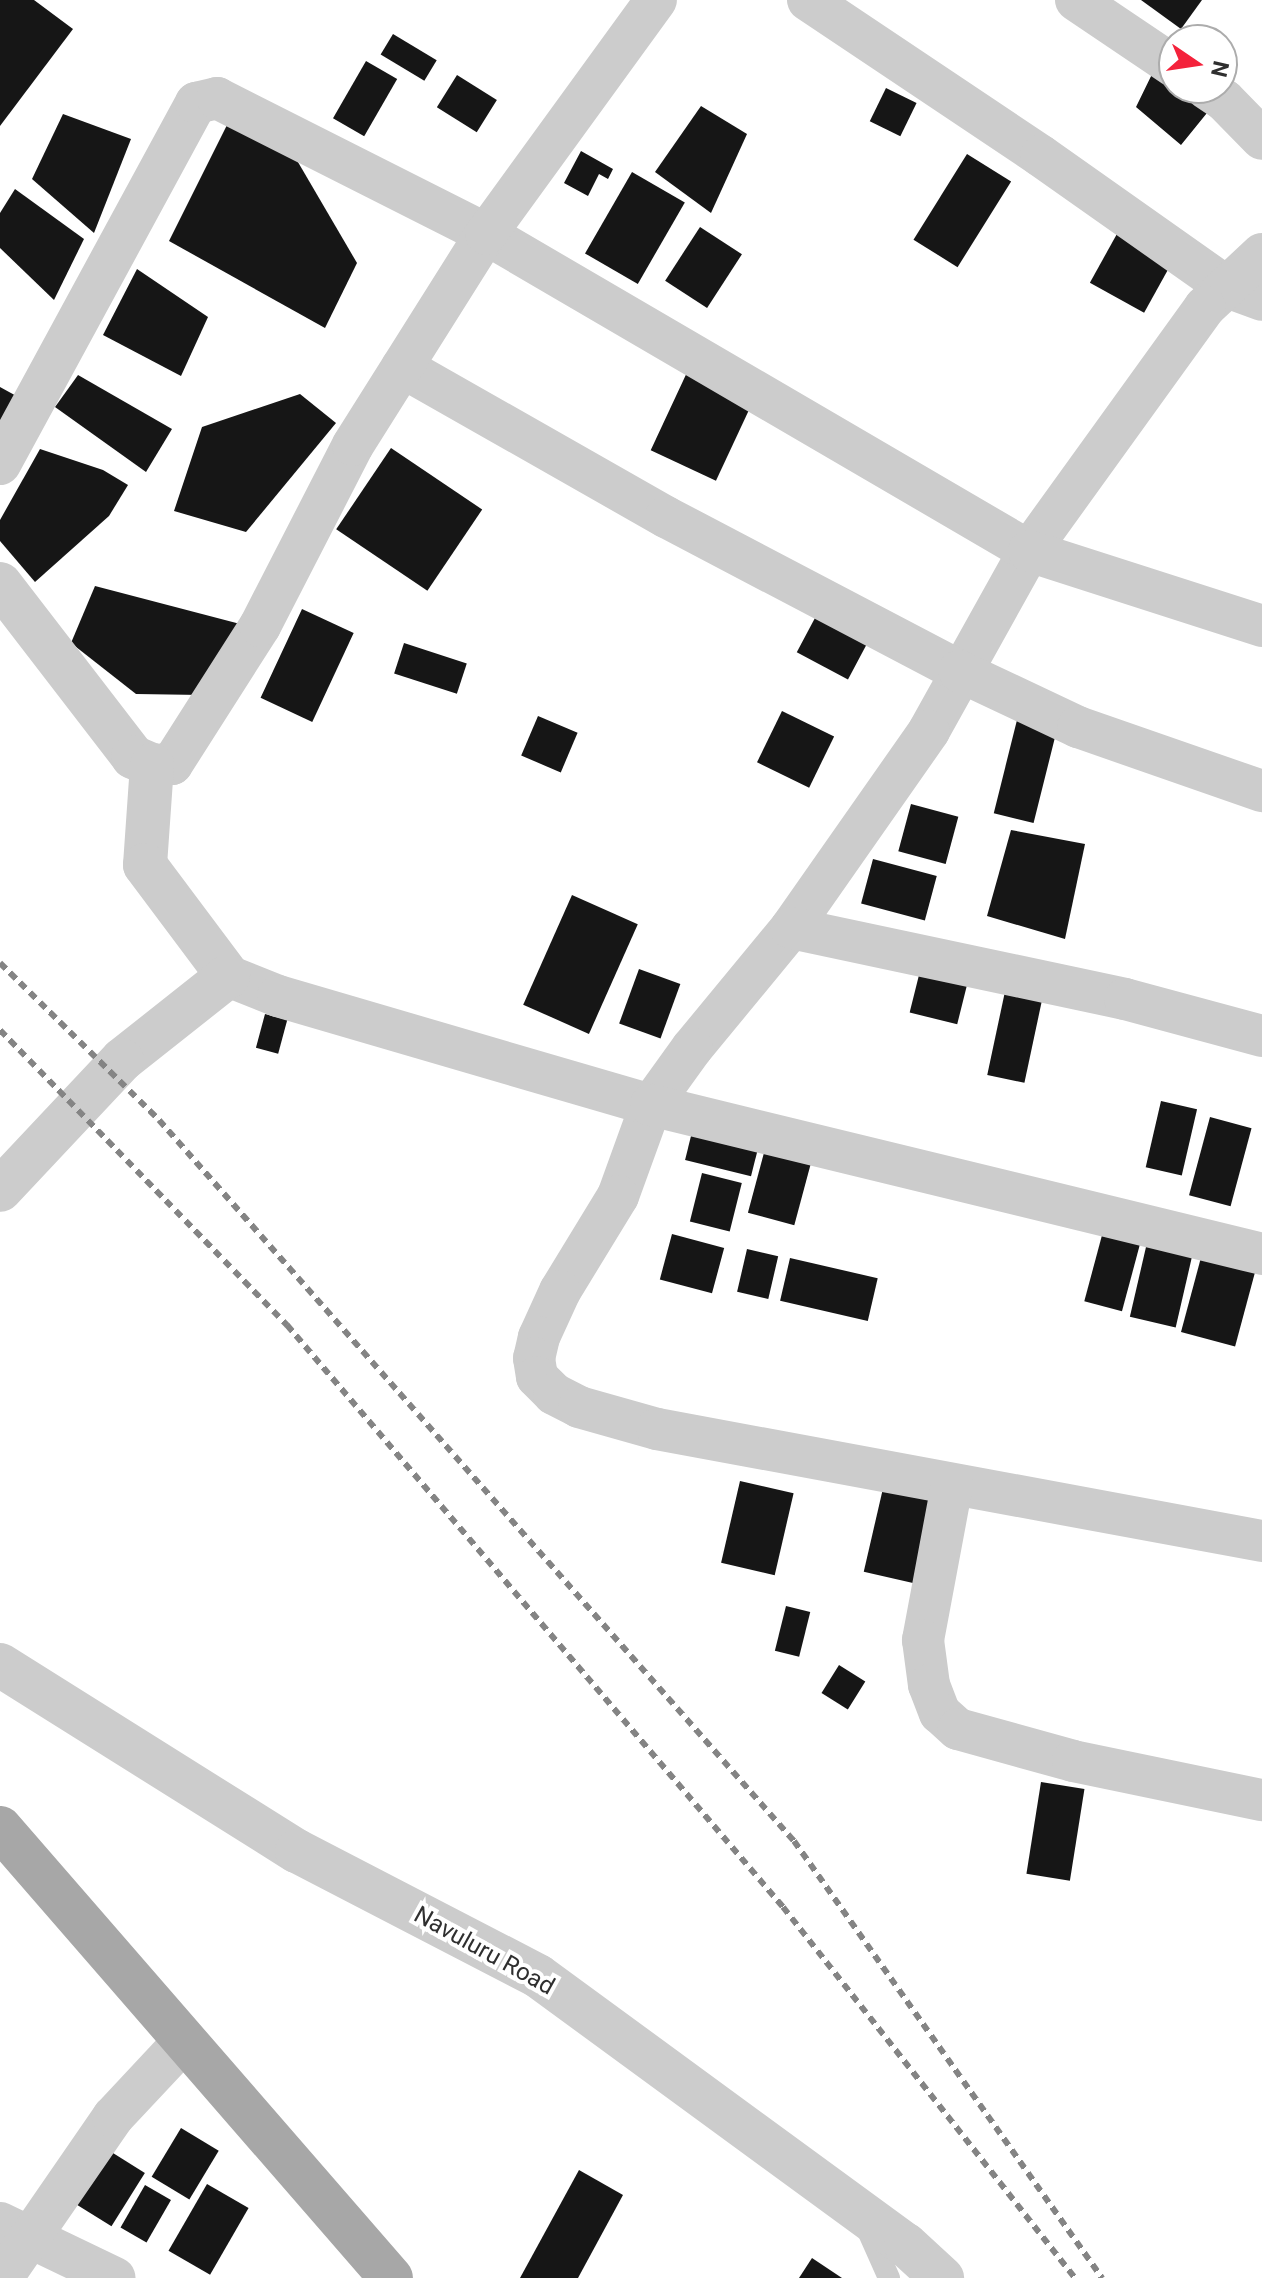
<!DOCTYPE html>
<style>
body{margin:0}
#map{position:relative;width:1262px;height:2278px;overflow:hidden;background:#fff;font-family:Roboto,sans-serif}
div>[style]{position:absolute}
.building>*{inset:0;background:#161616;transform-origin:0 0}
.service>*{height:22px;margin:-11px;padding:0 11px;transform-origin:11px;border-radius:11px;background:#ccc}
.minor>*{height:42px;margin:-21px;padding:0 21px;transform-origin:21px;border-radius:21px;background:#ccc}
.tertiary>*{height:44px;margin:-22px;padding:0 22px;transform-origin:22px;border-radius:22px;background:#ccc}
.primary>*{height:44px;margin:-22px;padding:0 22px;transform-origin:22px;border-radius:22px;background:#a7a7a7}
.rail>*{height:6px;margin-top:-3px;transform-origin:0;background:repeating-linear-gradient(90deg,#848484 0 8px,transparent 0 14px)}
span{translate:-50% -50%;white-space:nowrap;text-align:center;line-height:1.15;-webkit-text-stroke:8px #fff;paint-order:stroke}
.street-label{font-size:24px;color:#2f2f2f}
.north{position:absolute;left:1158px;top:24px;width:80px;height:80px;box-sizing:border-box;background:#fff;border:2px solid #acacac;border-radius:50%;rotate:103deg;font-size:22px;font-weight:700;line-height:32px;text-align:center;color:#2f2f2f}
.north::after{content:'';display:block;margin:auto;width:28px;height:36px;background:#f4223b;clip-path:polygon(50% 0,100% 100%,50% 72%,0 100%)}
</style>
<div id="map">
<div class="building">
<i style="clip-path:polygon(0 0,34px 0,73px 29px,0 126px)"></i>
<i style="clip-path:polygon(1141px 0,1202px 0,1181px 29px)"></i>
<i style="left:393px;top:34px;width:51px;height:24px;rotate:31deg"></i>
<i style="left:366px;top:61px;width:36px;height:66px;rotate:30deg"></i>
<i style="clip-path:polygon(1155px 68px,1174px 81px,1174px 88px,1184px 88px,1211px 108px,1181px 145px,1136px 107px)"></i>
<i style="left:457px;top:75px;width:47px;height:38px;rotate:32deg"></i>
<i style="left:886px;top:88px;width:34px;height:37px;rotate:26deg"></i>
<i style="clip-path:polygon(701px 106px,747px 134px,711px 213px,655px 172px)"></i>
<i style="clip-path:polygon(63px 114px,131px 139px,94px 233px,32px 179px)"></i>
<i style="clip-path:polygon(232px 115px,288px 145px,357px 263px,325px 328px,169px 241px)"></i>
<i style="clip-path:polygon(581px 151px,613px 169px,608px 179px,599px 174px,588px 196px,564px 183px)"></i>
<i style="left:967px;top:154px;width:52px;height:101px;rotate:32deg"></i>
<i style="left:632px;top:172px;width:61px;height:94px;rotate:30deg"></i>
<i style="clip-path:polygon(15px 189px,84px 239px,54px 300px,0 248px,0 213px)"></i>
<i style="left:700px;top:227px;width:50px;height:64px;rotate:33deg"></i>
<i style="left:1118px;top:232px;width:62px;height:58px;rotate:29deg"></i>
<i style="clip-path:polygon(137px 269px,208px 317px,181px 376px,103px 335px)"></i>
<i style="left:690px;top:366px;width:72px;height:93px;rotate:25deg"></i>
<i style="clip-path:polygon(78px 375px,172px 429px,146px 472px,55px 407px)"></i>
<i style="clip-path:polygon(0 387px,20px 398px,0 432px)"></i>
<i style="clip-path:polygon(300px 394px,336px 423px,246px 532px,174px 511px,202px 427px)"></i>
<i style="left:391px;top:448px;width:110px;height:98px;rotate:34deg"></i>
<i style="clip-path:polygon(40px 449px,103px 470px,128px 485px,109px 516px,35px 582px,0 541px,0 520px)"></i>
<i style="clip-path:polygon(95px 586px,244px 625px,202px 695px,136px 694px,71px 643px)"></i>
<i style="left:302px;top:609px;width:57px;height:98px;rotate:25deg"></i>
<i style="left:816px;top:616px;width:58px;height:41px;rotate:28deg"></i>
<i style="left:404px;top:643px;width:66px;height:32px;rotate:18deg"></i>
<i style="left:782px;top:711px;width:58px;height:57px;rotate:26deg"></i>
<i style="left:538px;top:716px;width:43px;height:43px;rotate:23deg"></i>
<i style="left:1017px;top:720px;width:41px;height:96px;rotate:14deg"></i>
<i style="left:911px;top:804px;width:49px;height:49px;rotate:15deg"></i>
<i style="clip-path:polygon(1011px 830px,1085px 844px,1065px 939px,987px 916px)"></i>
<i style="left:873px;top:859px;width:66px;height:46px;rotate:15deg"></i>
<i style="left:572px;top:895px;width:72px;height:120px;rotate:24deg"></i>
<i style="left:922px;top:963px;width:49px;height:51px;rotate:14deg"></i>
<i style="left:639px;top:969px;width:44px;height:58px;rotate:20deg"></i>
<i style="left:1007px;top:982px;width:38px;height:95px;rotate:12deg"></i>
<i style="left:265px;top:1014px;width:23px;height:35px;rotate:15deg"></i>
<i style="left:1161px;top:1101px;width:37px;height:68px;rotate:13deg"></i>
<i style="left:1210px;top:1117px;width:43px;height:81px;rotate:15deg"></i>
<i style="left:694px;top:1124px;width:68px;height:37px;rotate:14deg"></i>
<i style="left:765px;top:1149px;width:48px;height:66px;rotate:15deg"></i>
<i style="left:702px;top:1173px;width:41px;height:50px;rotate:14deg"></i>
<i style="left:1105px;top:1224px;width:39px;height:80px;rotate:15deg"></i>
<i style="left:672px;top:1234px;width:54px;height:47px;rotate:15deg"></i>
<i style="left:1149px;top:1234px;width:47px;height:85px;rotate:13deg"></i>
<i style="left:747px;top:1249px;width:32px;height:44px;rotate:13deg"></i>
<i style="left:1203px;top:1250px;width:56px;height:85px;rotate:15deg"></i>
<i style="left:790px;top:1258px;width:90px;height:44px;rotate:13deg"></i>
<i style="left:740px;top:1481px;width:55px;height:84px;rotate:13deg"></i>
<i style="left:884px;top:1484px;width:55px;height:90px;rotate:13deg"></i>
<i style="left:786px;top:1606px;width:25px;height:46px;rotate:14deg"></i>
<i style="left:839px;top:1665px;width:31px;height:33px;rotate:32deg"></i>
<i style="left:1041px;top:1782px;width:44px;height:93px;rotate:9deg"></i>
<i style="left:181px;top:2128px;width:44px;height:57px;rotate:31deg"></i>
<i style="left:105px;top:2148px;width:47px;height:63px;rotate:32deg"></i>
<i style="clip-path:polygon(579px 2170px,623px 2195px,578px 2278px,520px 2278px)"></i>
<i style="left:207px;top:2184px;width:48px;height:77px;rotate:30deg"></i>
<i style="left:145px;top:2185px;width:30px;height:49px;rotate:30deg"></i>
<i style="clip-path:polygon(812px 2258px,842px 2278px,799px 2278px)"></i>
</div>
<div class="service">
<i style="left:865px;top:2224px;width:59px;rotate:66deg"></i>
</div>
<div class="minor">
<i style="left:808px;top:0;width:280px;rotate:33.8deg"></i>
<i style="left:1041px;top:156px;width:228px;rotate:35.2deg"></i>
<i style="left:1227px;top:287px;width:37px;rotate:20deg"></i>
<i style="left:1076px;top:0;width:118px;rotate:34deg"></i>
<i style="left:1206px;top:88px;width:22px;rotate:34deg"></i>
<i style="left:1224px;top:100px;width:54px;rotate:45.7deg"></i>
<i style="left:1262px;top:254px;width:78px;rotate:137.1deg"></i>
<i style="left:1205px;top:307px;width:301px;rotate:125.8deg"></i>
<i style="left:1029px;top:551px;width:206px;rotate:119.1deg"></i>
<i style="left:929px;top:731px;width:241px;rotate:125deg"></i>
<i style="left:791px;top:928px;width:156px;rotate:129.5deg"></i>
<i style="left:692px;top:1048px;width:70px;rotate:125.7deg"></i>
<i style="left:651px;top:1105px;width:97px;rotate:109.9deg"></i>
<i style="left:618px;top:1196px;width:111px;rotate:121.4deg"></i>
<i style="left:560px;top:1291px;width:51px;rotate:114.5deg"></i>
<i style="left:539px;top:1337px;width:22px;rotate:103deg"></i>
<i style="left:534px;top:1358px;width:19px;rotate:81deg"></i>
<i style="left:537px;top:1377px;width:24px;rotate:45deg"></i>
<i style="left:554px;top:1394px;width:28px;rotate:27deg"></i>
<i style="left:579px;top:1407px;width:81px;rotate:15.8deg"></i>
<i style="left:657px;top:1429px;width:615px;rotate:10.49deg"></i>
<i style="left:402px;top:367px;width:304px;rotate:29.6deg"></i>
<i style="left:666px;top:517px;width:331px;rotate:27.7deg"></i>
<i style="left:959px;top:671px;width:132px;rotate:25.2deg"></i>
<i style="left:1078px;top:727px;width:195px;rotate:19.2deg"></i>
<i style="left:0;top:464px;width:411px;rotate:-61.5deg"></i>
<i style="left:196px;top:103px;width:22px;rotate:-13deg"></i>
<i style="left:217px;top:98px;width:301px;rotate:26.8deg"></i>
<i style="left:486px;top:234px;width:629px;rotate:30.28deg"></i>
<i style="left:1029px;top:551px;width:245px;rotate:17.8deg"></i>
<i style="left:152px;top:765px;width:20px;rotate:-3deg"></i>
<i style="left:172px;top:764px;width:164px;rotate:-57.5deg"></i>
<i style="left:260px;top:626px;width:203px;rotate:-62.8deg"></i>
<i style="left:353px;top:445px;width:249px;rotate:-57.8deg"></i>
<i style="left:486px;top:234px;width:289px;rotate:-54deg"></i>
<i style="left:791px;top:928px;width:341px;rotate:12deg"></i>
<i style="left:1125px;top:999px;width:142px;rotate:15.1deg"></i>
<i style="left:228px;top:976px;width:54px;rotate:21.8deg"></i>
<i style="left:278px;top:996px;width:389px;rotate:16.3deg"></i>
<i style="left:651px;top:1105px;width:629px;rotate:13.7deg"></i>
<i style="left:952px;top:1485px;width:158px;rotate:100.6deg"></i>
<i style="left:923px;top:1640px;width:45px;rotate:82.4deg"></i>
<i style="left:929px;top:1685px;width:30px;rotate:69deg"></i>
<i style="left:940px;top:1713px;width:24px;rotate:42deg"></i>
<i style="left:958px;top:1729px;width:119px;rotate:15.5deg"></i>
<i style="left:1073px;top:1761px;width:193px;rotate:11.7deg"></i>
<i style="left:0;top:2223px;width:127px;rotate:25.6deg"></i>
<i style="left:2px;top:2278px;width:196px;rotate:-55.4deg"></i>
<i style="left:113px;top:2117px;width:105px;rotate:-46.9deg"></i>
</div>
<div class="tertiary">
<i style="left:0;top:584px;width:218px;rotate:52.4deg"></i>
<i style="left:133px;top:757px;width:21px;rotate:23deg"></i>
<i style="left:152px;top:765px;width:100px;rotate:94deg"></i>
<i style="left:145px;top:865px;width:139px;rotate:53.2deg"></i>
<i style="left:228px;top:976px;width:135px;rotate:141.6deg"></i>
<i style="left:122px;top:1060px;width:178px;rotate:133.2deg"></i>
<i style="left:0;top:1665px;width:350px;rotate:32.1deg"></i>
<i style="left:297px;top:1851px;width:271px;rotate:27.4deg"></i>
<i style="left:538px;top:1976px;width:456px;rotate:36.2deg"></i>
<i style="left:906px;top:2245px;width:49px;rotate:42.5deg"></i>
</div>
<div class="primary">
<i style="left:0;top:1828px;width:596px;rotate:49.01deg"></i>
</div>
<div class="rail">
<i style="left:0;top:963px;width:223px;rotate:44.6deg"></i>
<i style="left:159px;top:1120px;width:961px;rotate:48.63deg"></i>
<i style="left:794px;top:1841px;width:535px;rotate:54.82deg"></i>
<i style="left:0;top:1030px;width:412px;rotate:45.8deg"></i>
<i style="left:287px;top:1325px;width:765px;rotate:49.56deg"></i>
<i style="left:783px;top:1907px;width:472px;rotate:51.8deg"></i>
</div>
<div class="street-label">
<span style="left:484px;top:1951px;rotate:29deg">Navuluru Road</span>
</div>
<div class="north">N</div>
</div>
